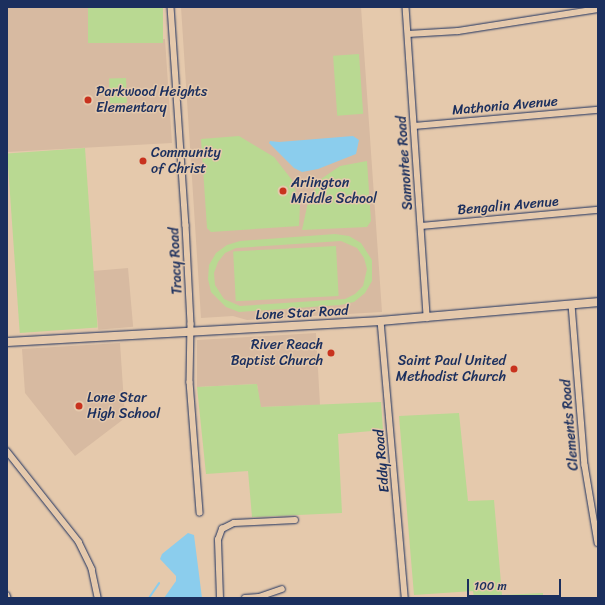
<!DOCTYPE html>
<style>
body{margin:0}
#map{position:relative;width:605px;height:605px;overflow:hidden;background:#e5c9ac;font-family:Sriracha,sans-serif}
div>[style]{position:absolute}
.built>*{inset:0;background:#d7baa1;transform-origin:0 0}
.green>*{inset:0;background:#b9d992;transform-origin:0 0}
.water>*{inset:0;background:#8bcded}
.stream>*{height:2px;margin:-1px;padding:0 1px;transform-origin:1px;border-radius:1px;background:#8bcded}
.roads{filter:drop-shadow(0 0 1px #1b2f5e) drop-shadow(0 0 1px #1b2f5e)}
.street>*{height:5.5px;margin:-2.75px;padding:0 2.75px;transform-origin:2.75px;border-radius:2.75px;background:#e5c9ac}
.secondary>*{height:8px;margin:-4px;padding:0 4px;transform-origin:4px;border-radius:4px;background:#e5c9ac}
.dots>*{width:11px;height:11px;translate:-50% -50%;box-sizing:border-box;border:2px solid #e5c9ac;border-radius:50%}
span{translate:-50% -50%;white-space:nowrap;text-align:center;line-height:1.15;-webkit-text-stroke:3px #e5c9ac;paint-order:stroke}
.poi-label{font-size:14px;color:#1b2f5e}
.left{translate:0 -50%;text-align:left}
.right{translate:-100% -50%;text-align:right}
.street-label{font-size:14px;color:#1b2f5e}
.frame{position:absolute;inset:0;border:8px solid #1b2f5e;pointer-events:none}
.scale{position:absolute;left:467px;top:579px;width:94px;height:18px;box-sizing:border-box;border:2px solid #1b2f5e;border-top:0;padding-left:5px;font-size:12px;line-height:14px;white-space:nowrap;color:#1b2f5e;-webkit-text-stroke:3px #e5c9ac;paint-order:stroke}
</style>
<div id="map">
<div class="built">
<i style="clip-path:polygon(7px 7px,88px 7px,91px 43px,165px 39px,172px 143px,7px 152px)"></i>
<i style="clip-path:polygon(181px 7px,361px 7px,382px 312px,247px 320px,233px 316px,201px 318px)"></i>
<i style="left:128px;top:268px;width:59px;height:35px;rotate:85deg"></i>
<i style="clip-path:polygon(316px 333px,320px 405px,260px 407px,257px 384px,197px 387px,197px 340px)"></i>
<i style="clip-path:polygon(120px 343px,125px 418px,75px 456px,25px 393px,22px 349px)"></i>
</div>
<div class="green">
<i style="left:88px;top:7px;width:75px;height:36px"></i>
<i style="left:359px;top:54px;width:60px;height:26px;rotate:86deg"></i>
<i style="left:126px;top:78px;width:25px;height:17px;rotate:88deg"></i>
<i style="clip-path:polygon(239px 136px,274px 157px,292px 180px,300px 205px,299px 226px,211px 232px,207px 228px,201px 139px)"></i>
<i style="left:85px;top:148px;width:180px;height:78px;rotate:86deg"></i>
<i style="clip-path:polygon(367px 161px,371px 221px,367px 227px,302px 230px,308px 202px,321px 179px,340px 166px)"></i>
<i style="clip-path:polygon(evenodd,335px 234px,349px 236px,361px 243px,372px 260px,372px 281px,365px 293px,354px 302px,340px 305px,239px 312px,226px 307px,211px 292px,208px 279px,209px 265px,216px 253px,227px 245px,240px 241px,335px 234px,341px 241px,357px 248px,364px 258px,367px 269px,363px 286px,355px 294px,345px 299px,240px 306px,224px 299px,215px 285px,214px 273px,218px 262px,225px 253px,236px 248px,341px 241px)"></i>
<i style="left:336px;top:246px;width:50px;height:103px;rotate:87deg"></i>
<i style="clip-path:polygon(257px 384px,261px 407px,381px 402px,383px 430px,338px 434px,342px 513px,252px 517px,248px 471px,206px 474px,197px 387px)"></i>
<i style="clip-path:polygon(459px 413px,468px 501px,494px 500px,502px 595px,543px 593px,543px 598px,474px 598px,473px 591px,414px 595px,399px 416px)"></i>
</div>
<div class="water">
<i style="clip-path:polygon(353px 136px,359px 140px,356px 154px,318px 169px,302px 172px,294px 168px,269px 143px,270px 141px,279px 142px)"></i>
<i style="clip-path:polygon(188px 533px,194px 535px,202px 598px,164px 598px,176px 581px,176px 576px,160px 559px,162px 554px)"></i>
</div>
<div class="stream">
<i style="left:149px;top:598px;width:18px;rotate:-56deg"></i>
</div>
<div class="roads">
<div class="street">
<i style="left:171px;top:7px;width:219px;rotate:86.1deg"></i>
<i style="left:186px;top:225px;width:99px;rotate:87.1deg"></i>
<i style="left:191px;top:324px;width:58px;rotate:91deg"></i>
<i style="left:190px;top:382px;width:131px;rotate:85.6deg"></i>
<i style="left:406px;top:7px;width:312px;rotate:86.1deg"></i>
<i style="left:408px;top:34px;width:50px;rotate:-3.4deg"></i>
<i style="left:458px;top:31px;width:142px;rotate:-8.9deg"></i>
<i style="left:414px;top:126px;width:185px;rotate:-5deg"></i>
<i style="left:421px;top:226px;width:178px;rotate:-5.2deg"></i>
<i style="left:572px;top:305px;width:161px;rotate:85.4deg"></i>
<i style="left:585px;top:465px;width:79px;rotate:80.5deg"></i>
<i style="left:381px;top:321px;width:278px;rotate:85deg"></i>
<i style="left:7px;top:451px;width:116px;rotate:51.6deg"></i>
<i style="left:79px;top:542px;width:30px;rotate:64deg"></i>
<i style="left:92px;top:569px;width:30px;rotate:78deg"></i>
<i style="left:7px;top:595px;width:3px;rotate:72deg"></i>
<i style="left:220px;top:598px;width:58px;rotate:-92deg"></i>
<i style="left:218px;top:540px;width:12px;rotate:-70deg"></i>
<i style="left:222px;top:529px;width:13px;rotate:-27deg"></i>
<i style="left:234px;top:523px;width:61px;rotate:-2.8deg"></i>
<i style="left:245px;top:598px;width:14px;rotate:-4deg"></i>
<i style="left:259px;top:597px;width:24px;rotate:-19deg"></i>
</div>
<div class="secondary">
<i style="left:7px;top:342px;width:375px;rotate:-3.2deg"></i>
<i style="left:381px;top:321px;width:218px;rotate:-5deg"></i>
</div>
</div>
<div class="dots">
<i style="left:88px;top:100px;background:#c8321e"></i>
<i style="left:143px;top:161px;background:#c8321e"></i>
<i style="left:283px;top:191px;background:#c8321e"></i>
<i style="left:331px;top:353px;background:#c8321e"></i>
<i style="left:514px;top:369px;background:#c8321e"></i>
<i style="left:79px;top:406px;background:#c8321e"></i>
</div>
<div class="poi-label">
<span class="left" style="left:96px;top:100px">Parkwood Heights<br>Elementary</span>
<span class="left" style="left:151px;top:161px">Community<br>of Christ</span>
<span class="left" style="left:291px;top:191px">Arlington<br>Middle School</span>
<span class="right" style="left:323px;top:353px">River Reach<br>Baptist Church</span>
<span class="right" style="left:506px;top:369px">Saint Paul United<br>Methodist Church</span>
<span class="left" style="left:87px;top:406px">Lone Star<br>High School</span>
</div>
<div class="street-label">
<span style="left:505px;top:106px;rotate:-5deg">Mathonia Avenue</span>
<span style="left:405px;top:163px;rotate:-94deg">Samontee Road</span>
<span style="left:508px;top:206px;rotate:-5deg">Bengalin Avenue</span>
<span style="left:176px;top:261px;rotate:-93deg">Tracy Road</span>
<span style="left:302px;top:313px;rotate:-3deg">Lone Star Road</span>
<span style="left:570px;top:425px;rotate:-95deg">Clements Road</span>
<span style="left:382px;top:461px;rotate:-95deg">Eddy Road</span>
</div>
<div class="frame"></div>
<div class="scale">100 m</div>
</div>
